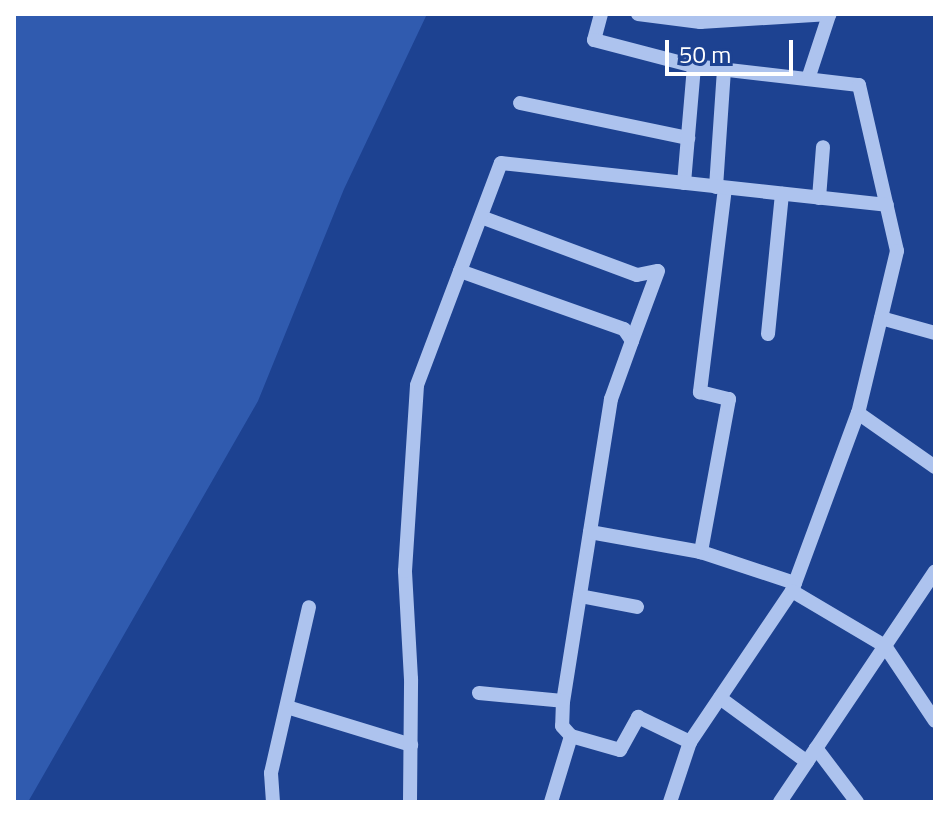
<!DOCTYPE html>
<style>
body{margin:0}
#map{position:relative;width:949px;height:816px;overflow:hidden;background:#1d4291;font-family:"Titillium Web",sans-serif}
div>[style]{position:absolute}
.green>*{inset:0;background:#305baf}
.minor>*{height:14px;margin:-7px;padding:0 7px;transform-origin:7px;border-radius:7px;background:#adc3ee}
span{translate:-50% -50%;white-space:nowrap;text-align:center;line-height:1.15;-webkit-text-stroke:6px #1d4291;paint-order:stroke}
.frame{position:absolute;inset:0;border:16px solid #fff;pointer-events:none}
.scale{position:absolute;left:665px;top:40px;width:128px;height:36px;box-sizing:border-box;border:4px solid #fff;border-top:0;padding-left:10px;font-size:24px;line-height:28px;white-space:nowrap;color:#fff;-webkit-text-stroke:6px #1d4291;paint-order:stroke}
</style>
<div id="map">
<div class="green">
<i style="clip-path:polygon(14px 14px,427px 14px,344px 189px,258px 401px,28px 802px,14px 802px)"></i>
</div>
<div class="minor">
<i style="left:601px;top:14px;width:27px;rotate:105deg"></i>
<i style="left:594px;top:40px;width:103px;rotate:14.6deg"></i>
<i style="left:694px;top:66px;width:166px;rotate:6.6deg"></i>
<i style="left:859px;top:85px;width:170px;rotate:77.1deg"></i>
<i style="left:897px;top:251px;width:167px;rotate:103.5deg"></i>
<i style="left:638px;top:14px;width:63px;rotate:7.4deg"></i>
<i style="left:700px;top:22px;width:130px;rotate:-3.5deg"></i>
<i style="left:808px;top:79px;width:67px;rotate:-71.8deg"></i>
<i style="left:520px;top:103px;width:172px;rotate:11.8deg"></i>
<i style="left:684px;top:183px;width:117px;rotate:-85.1deg"></i>
<i style="left:716px;top:187px;width:118px;rotate:-86.1deg"></i>
<i style="left:725px;top:188px;width:206px;rotate:97deg"></i>
<i style="left:700px;top:392px;width:30px;rotate:14deg"></i>
<i style="left:729px;top:399px;width:156px;rotate:100.4deg"></i>
<i style="left:701px;top:552px;width:99px;rotate:18.3deg"></i>
<i style="left:819px;top:198px;width:51px;rotate:-85.5deg"></i>
<i style="left:481px;top:217px;width:166px;rotate:20.4deg"></i>
<i style="left:637px;top:275px;width:21px;rotate:-11deg"></i>
<i style="left:658px;top:271px;width:75px;rotate:110.4deg"></i>
<i style="left:460px;top:271px;width:174px;rotate:19.5deg"></i>
<i style="left:624px;top:329px;width:14px;rotate:56deg"></i>
<i style="left:632px;top:341px;width:62px;rotate:109.9deg"></i>
<i style="left:611px;top:399px;width:306px;rotate:99deg"></i>
<i style="left:563px;top:701px;width:25px;rotate:92deg"></i>
<i style="left:562px;top:726px;width:13px;rotate:48deg"></i>
<i style="left:881px;top:318px;width:56px;rotate:15.5deg"></i>
<i style="left:768px;top:334px;width:141px;rotate:-84.3deg"></i>
<i style="left:590px;top:532px;width:113px;rotate:10.2deg"></i>
<i style="left:792px;top:591px;width:190px;rotate:-69.7deg"></i>
<i style="left:858px;top:413px;width:94px;rotate:35deg"></i>
<i style="left:580px;top:596px;width:58px;rotate:10.9deg"></i>
<i style="left:479px;top:693px;width:84px;rotate:5.4deg"></i>
<i style="left:720px;top:698px;width:108px;rotate:36.3deg"></i>
<i style="left:287px;top:707px;width:130px;rotate:17deg"></i>
<i style="left:816px;top:748px;width:68px;rotate:52.8deg"></i>
<i style="left:273px;top:802px;width:29px;rotate:-94deg"></i>
<i style="left:271px;top:773px;width:170px;rotate:-77.1deg"></i>
<i style="left:410px;top:802px;width:123px;rotate:-89.5deg"></i>
<i style="left:411px;top:679px;width:108px;rotate:-93.2deg"></i>
<i style="left:405px;top:571px;width:186px;rotate:-86.3deg"></i>
<i style="left:417px;top:385px;width:237px;rotate:-69.3deg"></i>
<i style="left:501px;top:163px;width:388px;rotate:6.2deg"></i>
<i style="left:551px;top:802px;width:69px;rotate:-73.1deg"></i>
<i style="left:571px;top:736px;width:51px;rotate:15.9deg"></i>
<i style="left:620px;top:750px;width:38px;rotate:-61deg"></i>
<i style="left:638px;top:717px;width:58px;rotate:25.7deg"></i>
<i style="left:670px;top:802px;width:63px;rotate:-71.6deg"></i>
<i style="left:690px;top:742px;width:182px;rotate:-56deg"></i>
<i style="left:792px;top:591px;width:108px;rotate:30.6deg"></i>
<i style="left:885px;top:646px;width:90px;rotate:56.3deg"></i>
<i style="left:780px;top:802px;width:278px;rotate:-56.1deg"></i>
</div>
<div class="frame"></div>
<div class="scale">50 m</div>
</div>
